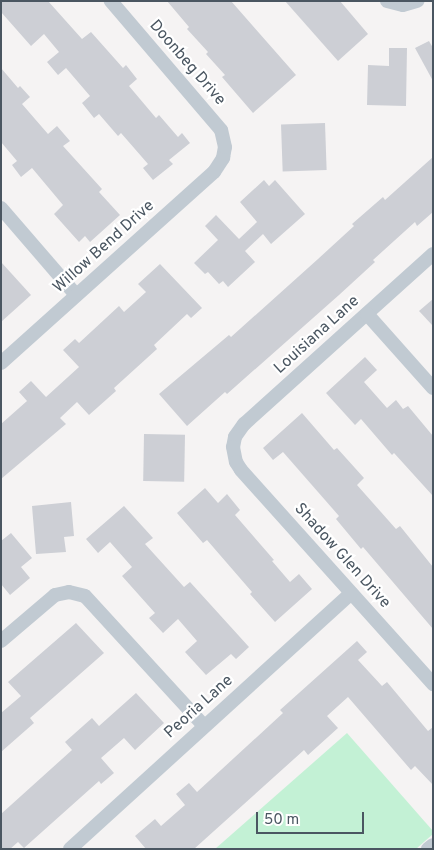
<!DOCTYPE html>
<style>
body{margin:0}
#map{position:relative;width:434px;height:850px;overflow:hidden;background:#f5f3f3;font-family:Overpass,sans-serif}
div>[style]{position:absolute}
.green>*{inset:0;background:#c3f1d5}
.building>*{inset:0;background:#cdcfd5;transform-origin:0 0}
.minor>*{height:14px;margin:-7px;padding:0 7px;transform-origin:7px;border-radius:7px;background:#c1cad2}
span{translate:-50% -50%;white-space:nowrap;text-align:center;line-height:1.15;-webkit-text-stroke:4.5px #fff;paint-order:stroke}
.street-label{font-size:16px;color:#4a5661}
.frame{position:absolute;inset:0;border:2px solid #4a5661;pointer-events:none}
.scale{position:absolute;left:256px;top:812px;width:108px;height:22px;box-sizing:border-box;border:2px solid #4a5661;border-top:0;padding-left:6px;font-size:15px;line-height:18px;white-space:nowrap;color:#4a5661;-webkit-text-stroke:4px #fff;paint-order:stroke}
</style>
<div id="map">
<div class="green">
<i style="clip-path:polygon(347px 733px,433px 831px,433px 834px,416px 849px,215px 849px)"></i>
</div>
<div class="building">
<i style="clip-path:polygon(1px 1px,48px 1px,82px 39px,91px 32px,123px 68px,126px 65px,137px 79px,129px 86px,156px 118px,159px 115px,178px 137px,182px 133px,190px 143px,169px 160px,173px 164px,153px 180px,143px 168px,148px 164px,121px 133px,118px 136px,99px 114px,94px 118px,82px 103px,90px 96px,66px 68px,58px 75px,47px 62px,59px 52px,44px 34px,31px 46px,1px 12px)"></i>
<i style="clip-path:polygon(167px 1px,231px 1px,296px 75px,253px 113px,222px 77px,225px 75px,206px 54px,208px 52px,187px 29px,189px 27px)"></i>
<i style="clip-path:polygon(285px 1px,340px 1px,368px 34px,338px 61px)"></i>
<i style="clip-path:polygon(429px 41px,433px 48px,433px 81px,415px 48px)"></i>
<i style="clip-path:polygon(389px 48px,407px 48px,406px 106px,367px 105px,368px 65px,389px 66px)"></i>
<i style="clip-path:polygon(1px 68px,18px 88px,20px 86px,30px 97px,22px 104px,48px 134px,57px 126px,70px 141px,63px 146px,102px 189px,99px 192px,120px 215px,90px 242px,85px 236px,79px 242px,54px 214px,63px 205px,32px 168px,21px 177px,12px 165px,17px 161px,1px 142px)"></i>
<i style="left:325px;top:123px;width:47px;height:44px;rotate:88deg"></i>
<i style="clip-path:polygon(433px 157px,433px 212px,417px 226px,415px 222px,373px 260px,375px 262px,339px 295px,227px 394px,225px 392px,187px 426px,159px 394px,229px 335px,231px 337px,318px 259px,354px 226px,352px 224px,383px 197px,385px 200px)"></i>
<i style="clip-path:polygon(264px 180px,269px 186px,275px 180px,305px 214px,271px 244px,263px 234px,245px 251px,255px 262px,228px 287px,223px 281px,219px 284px,208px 272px,205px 274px,194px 263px,218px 240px,205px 226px,216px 215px,239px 239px,257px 222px,240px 202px)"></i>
<i style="clip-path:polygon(1px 262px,31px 295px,1px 322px)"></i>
<i style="clip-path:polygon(160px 264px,202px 308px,191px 318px,187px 314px,154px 345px,157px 349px,114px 388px,116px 391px,89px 415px,77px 402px,60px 418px,66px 424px,1px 479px,1px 424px,27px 401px,19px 392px,31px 381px,46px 397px,79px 367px,63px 350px,75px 339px,79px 343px,119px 306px,124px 312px,146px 292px,138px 284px)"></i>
<i style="clip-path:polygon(433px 299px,433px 326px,419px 311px)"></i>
<i style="clip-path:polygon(365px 357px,377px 370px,364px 382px,387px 408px,396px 400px,403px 409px,408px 406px,433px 436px,433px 496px,394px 453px,392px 455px,361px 419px,355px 425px,326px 393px)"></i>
<i style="clip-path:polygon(302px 413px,334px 450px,337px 448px,364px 478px,357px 485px,396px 529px,400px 526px,433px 567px,433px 629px,363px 547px,361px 549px,336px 519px,339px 516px,283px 452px,273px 460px,263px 448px)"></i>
<i style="left:144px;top:434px;width:41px;height:47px;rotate:1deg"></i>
<i style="clip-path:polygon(205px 488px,218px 503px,227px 494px,240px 510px,235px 515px,274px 560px,272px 561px,290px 582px,299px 574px,312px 589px,275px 622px,250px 594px,252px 592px,207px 540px,203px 543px,177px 513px)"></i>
<i style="clip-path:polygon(71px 502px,74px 536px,64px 537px,66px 552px,36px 554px,32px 506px)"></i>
<i style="clip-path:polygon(124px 506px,153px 538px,145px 544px,184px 587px,190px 582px,249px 647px,236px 659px,231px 654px,206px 675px,185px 652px,197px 641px,178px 619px,163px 633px,149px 618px,155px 613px,122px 576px,132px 567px,110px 542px,98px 553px,86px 539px)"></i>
<i style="clip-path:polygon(11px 533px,32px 558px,21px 567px,30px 578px,10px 595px,1px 584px,1px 541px)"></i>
<i style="clip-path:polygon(76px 623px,104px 653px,30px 718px,34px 723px,1px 752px,1px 713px,21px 696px,8px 682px)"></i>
<i style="clip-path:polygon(357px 641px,367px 652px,358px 660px,382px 686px,387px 682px,428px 731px,433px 727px,433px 785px,415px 766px,411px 770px,348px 697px,327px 716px,338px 728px,308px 755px,304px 750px,194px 849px,146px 849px,135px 836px,155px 819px,161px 826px,185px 805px,176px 794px,189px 783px,197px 792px,283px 713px,280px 710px)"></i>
<i style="clip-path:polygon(136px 693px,164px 723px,135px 750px,124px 738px,101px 758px,114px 773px,101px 784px,99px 781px,24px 848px,18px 842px,10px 849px,1px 849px,1px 814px,72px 750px,65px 742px,92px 718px,99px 726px)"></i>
</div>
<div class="minor">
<i style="left:387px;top:1px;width:16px;rotate:14deg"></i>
<i style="left:403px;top:5px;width:15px;rotate:-16deg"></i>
<i style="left:1px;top:208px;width:115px;rotate:49.2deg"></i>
<i style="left:433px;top:254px;width:254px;rotate:138deg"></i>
<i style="left:244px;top:424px;width:16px;rotate:125deg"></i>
<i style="left:235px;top:437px;width:10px;rotate:101deg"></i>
<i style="left:233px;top:447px;width:15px;rotate:79deg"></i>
<i style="left:236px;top:462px;width:9px;rotate:58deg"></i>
<i style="left:241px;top:470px;width:288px;rotate:48.1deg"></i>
<i style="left:367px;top:314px;width:99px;rotate:48.3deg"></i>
<i style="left:1px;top:363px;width:286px;rotate:-41.9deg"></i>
<i style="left:214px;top:172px;width:17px;rotate:-57deg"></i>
<i style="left:223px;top:158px;width:11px;rotate:-80deg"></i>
<i style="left:225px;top:147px;width:17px;rotate:-103deg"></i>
<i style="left:221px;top:130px;width:170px;rotate:-130.5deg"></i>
<i style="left:1px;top:641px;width:71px;rotate:-40.4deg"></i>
<i style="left:55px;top:595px;width:14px;rotate:-12deg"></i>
<i style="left:69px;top:592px;width:16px;rotate:14deg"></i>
<i style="left:85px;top:596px;width:176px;rotate:47.5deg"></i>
<i style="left:70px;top:849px;width:380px;rotate:-42.3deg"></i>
<i style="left:428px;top:849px;width:6px;rotate:-39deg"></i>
</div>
<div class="street-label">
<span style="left:187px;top:63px;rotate:49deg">Doonbeg Drive</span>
<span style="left:104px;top:247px;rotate:-42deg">Willow Bend Drive</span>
<span style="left:317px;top:335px;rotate:-42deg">Louisiana Lane</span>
<span style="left:342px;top:556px;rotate:48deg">Shadow Glen Drive</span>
<span style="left:199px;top:707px;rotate:-42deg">Peoria Lane</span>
</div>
<div class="frame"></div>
<div class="scale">50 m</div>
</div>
